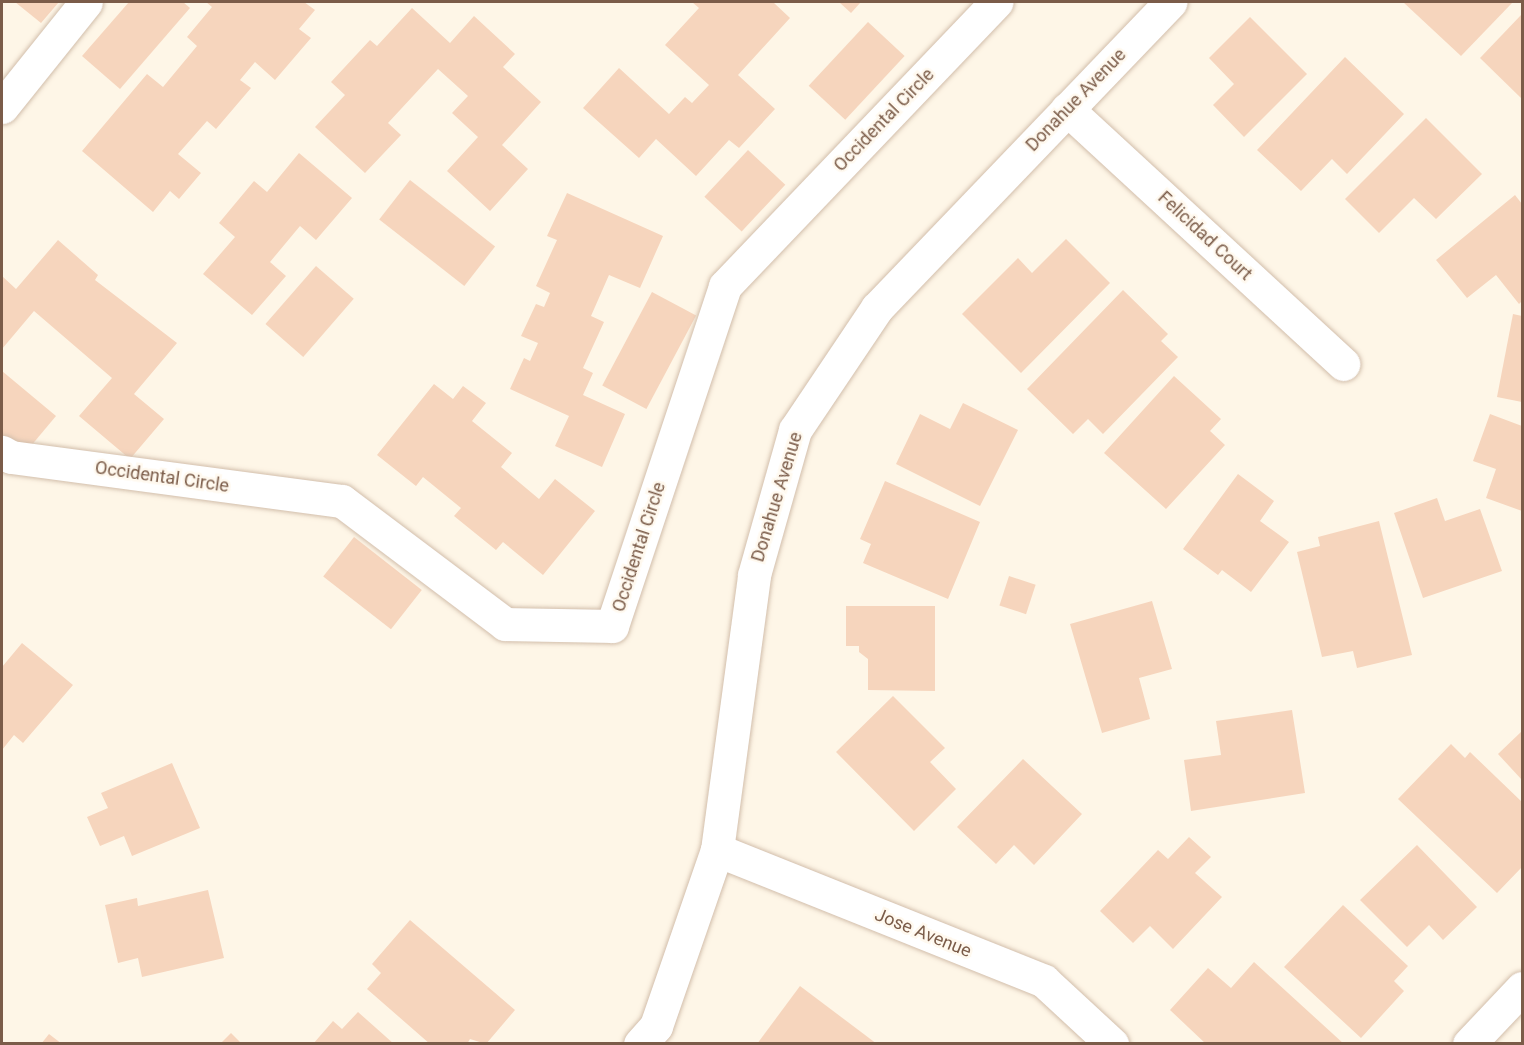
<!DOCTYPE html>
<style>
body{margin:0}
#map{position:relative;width:1524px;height:1045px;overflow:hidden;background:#fef6e7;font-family:Roboto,sans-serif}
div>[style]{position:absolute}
.building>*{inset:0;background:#f6d5bd;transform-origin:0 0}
.roads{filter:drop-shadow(0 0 2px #d2beab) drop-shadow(0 0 2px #d2beab)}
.street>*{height:33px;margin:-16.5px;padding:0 16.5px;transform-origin:16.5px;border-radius:16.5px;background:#fff}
span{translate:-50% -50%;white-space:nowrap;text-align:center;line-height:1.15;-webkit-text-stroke:5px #fff9ef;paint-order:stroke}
.street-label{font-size:18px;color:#7b5c49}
.frame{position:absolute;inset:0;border:3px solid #7b5c49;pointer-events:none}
</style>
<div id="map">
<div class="building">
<i style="clip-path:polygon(15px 2px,59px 2px,41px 23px)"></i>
<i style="clip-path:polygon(129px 2px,183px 2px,190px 8px,120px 89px,82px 56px)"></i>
<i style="clip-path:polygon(206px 2px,304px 2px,315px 10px,299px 29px,311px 38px,275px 80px,255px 62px,240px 80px,251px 88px,216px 129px,207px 121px,178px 154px,201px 173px,179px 199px,170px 191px,153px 212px,82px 151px,147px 74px,163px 87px,197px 46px,187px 37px,212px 7px)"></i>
<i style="clip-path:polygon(692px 2px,773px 2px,790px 18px,738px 75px,775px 109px,739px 148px,729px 140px,696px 176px,656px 139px,639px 158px,583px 108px,619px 68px,669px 114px,685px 97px,692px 103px,709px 85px,665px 45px,699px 8px)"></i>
<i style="clip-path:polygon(839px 2px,861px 2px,851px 13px)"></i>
<i style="clip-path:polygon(1403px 2px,1513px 2px,1461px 56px)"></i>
<i style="clip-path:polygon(412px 8px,450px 43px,474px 16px,515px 54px,503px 67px,541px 102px,502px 145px,528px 169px,490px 211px,447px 171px,478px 137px,452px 113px,468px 96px,438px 69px,388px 123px,401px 135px,365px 173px,315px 127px,345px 95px,331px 82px,370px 40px,377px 46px)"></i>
<i style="clip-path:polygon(1522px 14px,1522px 99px,1480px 58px)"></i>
<i style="clip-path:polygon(1250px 17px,1307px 74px,1244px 137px,1213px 105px,1234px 84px,1209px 58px)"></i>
<i style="left:868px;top:22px;width:50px;height:87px;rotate:43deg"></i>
<i style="clip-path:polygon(1345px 57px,1404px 114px,1347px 174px,1332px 159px,1301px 191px,1257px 150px)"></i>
<i style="clip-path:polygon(1426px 118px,1482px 174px,1436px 219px,1414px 198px,1379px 233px,1345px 199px)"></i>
<i style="left:748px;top:150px;width:51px;height:64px;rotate:43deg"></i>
<i style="clip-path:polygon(299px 153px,352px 198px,316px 240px,300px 226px,270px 262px,286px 276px,252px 315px,203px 274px,235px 237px,219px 223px,254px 181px,267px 192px)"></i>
<i style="left:410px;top:180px;width:108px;height:50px;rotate:38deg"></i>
<i style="clip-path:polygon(567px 193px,663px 236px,640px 288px,609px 275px,591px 316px,604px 322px,583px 368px,593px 373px,583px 395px,625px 414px,602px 467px,555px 446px,569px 416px,510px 389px,524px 358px,530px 361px,538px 343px,521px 336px,536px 304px,544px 307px,550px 293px,536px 286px,557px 240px,547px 236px)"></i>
<i style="clip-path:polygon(1515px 195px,1522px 204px,1522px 301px,1519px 304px,1496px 275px,1467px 298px,1436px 260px)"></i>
<i style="clip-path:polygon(1066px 239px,1110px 283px,1021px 373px,962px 314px,1018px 258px,1032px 273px)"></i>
<i style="clip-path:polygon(58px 240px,98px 275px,95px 280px,177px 343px,134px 394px,164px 419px,130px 459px,79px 416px,112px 378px,34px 311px,2px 349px,2px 276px,16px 289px)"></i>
<i style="left:316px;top:266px;width:50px;height:77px;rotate:41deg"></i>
<i style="clip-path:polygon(1123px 290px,1168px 334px,1161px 341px,1178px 357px,1103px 434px,1088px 419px,1073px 434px,1027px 389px)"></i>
<i style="left:652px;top:292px;width:50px;height:106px;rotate:28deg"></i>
<i style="clip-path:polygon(1513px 314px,1522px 316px,1522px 402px,1497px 397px)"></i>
<i style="clip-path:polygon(2px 371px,56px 416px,25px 453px,2px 434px)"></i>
<i style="clip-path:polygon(1174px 376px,1221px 419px,1210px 431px,1225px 445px,1166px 509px,1104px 453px)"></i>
<i style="clip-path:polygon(434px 384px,453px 399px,463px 386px,486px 403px,472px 421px,512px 453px,501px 467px,539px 499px,555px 479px,595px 511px,543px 575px,503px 542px,496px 550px,454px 516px,461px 508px,423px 477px,416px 486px,377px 455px)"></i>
<i style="clip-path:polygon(963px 403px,1018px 430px,980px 506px,896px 464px,920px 414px,950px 429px)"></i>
<i style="clip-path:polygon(1490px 414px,1522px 426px,1522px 511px,1486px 498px,1496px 469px,1473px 461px)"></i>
<i style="clip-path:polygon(1238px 474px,1274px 501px,1260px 521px,1289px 542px,1251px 592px,1222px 570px,1218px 575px,1183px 549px)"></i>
<i style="clip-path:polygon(885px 481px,980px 522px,948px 599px,863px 563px,871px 544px,860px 539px)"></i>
<i style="clip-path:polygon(1437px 498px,1445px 521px,1480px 509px,1502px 571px,1423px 598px,1394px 513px)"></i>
<i style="clip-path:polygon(1379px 521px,1412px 655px,1357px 668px,1353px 651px,1322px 657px,1297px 552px,1320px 546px,1318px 537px)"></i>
<i style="left:354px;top:537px;width:86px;height:50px;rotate:38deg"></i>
<i style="left:1009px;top:576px;width:28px;height:31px;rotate:18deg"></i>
<i style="clip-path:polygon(1152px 601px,1172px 669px,1139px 678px,1150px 719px,1102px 733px,1070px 624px)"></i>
<i style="clip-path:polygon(846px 606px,935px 606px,935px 691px,868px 690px,868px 659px,859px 652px,859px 646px,846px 646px)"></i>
<i style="clip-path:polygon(22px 643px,73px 685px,23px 743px,14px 735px,2px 750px,2px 667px)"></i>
<i style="clip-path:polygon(893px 696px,945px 748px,930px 762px,956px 789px,914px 831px,836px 752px)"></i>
<i style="clip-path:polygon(1292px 710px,1305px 793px,1191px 811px,1184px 760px,1221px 755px,1216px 721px)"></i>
<i style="clip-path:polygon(1522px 731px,1522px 780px,1498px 754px)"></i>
<i style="clip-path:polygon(1451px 744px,1465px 758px,1470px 752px,1522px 802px,1522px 867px,1497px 893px,1398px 799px)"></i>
<i style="clip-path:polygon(1023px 759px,1082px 814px,1034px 865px,1014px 845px,996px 864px,957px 827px)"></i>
<i style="clip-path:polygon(172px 763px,200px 828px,132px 856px,124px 836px,100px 846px,87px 817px,108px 808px,101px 793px)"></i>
<i style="clip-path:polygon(1189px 837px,1211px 857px,1195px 873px,1222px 897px,1173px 949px,1150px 926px,1133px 943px,1100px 911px,1158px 850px,1168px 859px)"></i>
<i style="clip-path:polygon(1417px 845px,1477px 907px,1443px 940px,1429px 925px,1407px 947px,1360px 900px)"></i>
<i style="clip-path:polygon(208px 890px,224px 958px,142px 977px,138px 958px,118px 963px,105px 905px,137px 898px,138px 906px)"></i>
<i style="clip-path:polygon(1343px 905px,1408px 966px,1394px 981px,1404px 991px,1361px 1038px,1284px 967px)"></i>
<i style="clip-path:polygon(410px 920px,515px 1010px,486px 1044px,470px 1039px,467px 1044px,430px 1044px,367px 989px,381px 973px,372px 964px)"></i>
<i style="clip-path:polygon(1254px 962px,1344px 1044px,1206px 1044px,1170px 1010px,1208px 968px,1231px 988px)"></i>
<i style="clip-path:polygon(800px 986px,877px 1044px,757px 1044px)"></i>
<i style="clip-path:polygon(358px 1012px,394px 1044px,313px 1044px,333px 1021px,342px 1029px)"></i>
<i style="clip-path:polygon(231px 1033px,242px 1044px,220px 1044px)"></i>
<i style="clip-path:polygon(49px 1034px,62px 1044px,41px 1044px)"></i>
</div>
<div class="roads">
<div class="street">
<i style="left:2px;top:107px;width:134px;rotate:-51.3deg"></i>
<i style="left:1067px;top:109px;width:376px;rotate:42.7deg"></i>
<i style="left:2px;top:452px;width:10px;rotate:29deg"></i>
<i style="left:11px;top:457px;width:334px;rotate:7.6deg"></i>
<i style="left:342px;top:501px;width:204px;rotate:37deg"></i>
<i style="left:505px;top:624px;width:107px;rotate:1.1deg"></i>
<i style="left:612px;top:626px;width:358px;rotate:-71.6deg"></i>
<i style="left:725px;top:286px;width:393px;rotate:-46.3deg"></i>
<i style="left:717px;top:850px;width:352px;rotate:21.8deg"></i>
<i style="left:1044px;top:981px;width:93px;rotate:42.8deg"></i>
<i style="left:640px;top:1044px;width:24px;rotate:-48deg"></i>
<i style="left:656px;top:1026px;width:186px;rotate:-70.9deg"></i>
<i style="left:717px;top:850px;width:277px;rotate:-82.3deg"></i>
<i style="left:754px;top:575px;width:151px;rotate:-74.2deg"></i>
<i style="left:795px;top:430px;width:147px;rotate:-56.1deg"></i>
<i style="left:877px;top:308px;width:424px;rotate:-46.2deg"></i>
<i style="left:1469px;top:1044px;width:77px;rotate:-46.6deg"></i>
</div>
</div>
<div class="street-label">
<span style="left:1076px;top:100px;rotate:-46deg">Donahue Avenue</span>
<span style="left:884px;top:120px;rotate:-46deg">Occidental Circle</span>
<span style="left:1205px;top:236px;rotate:43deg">Felicidad Court</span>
<span style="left:162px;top:477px;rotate:8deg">Occidental Circle</span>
<span style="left:777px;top:497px;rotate:-73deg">Donahue Avenue</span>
<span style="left:639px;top:547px;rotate:-72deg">Occidental Circle</span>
<span style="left:923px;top:933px;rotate:22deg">Jose Avenue</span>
</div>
<div class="frame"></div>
</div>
